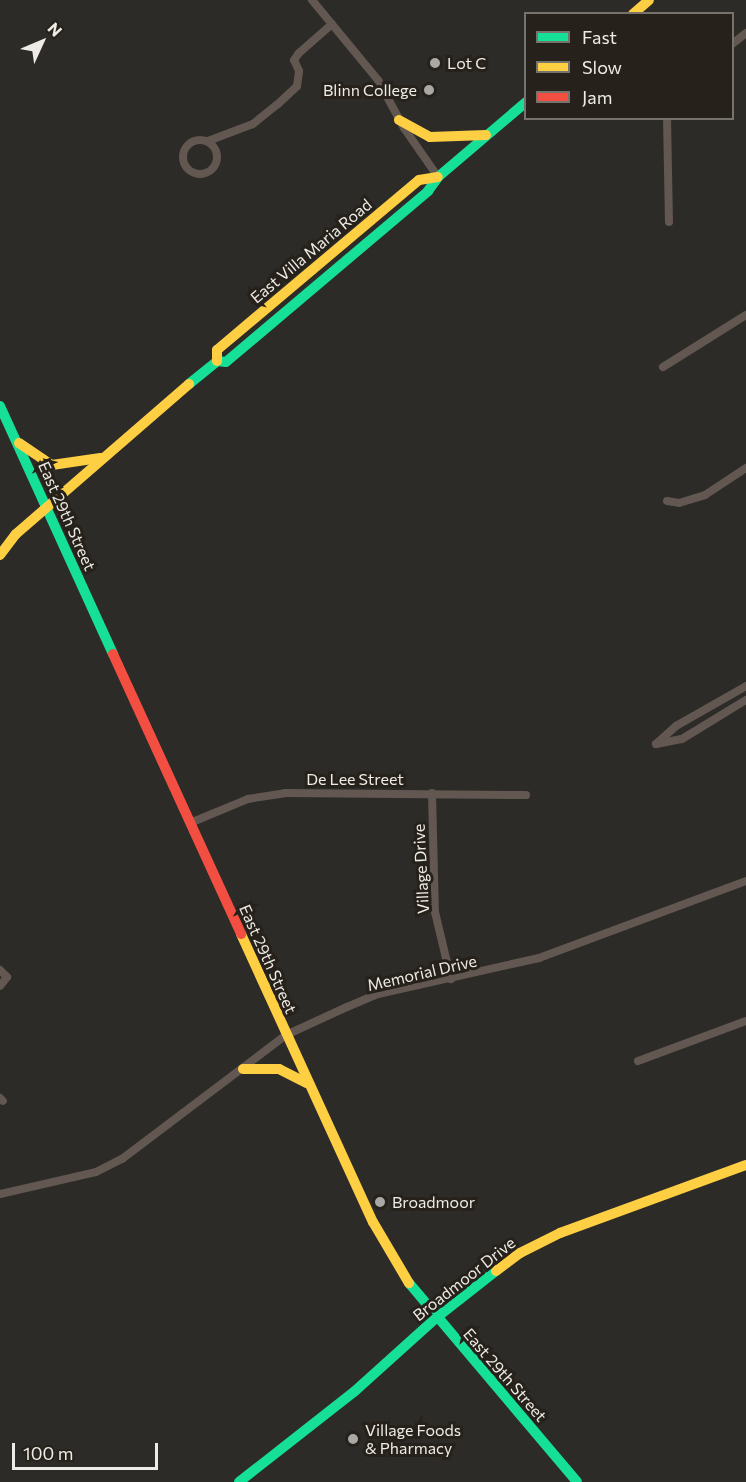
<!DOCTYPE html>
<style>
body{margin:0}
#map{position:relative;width:746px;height:1482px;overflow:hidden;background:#2d2b28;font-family:Commissioner,sans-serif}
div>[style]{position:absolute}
.street>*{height:8px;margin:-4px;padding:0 4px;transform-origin:4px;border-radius:4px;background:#625751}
.street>.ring{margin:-4px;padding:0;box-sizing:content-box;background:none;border:8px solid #625751;border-radius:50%}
.fast>*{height:10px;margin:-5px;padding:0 5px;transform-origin:5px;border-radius:5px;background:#16e098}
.slow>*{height:10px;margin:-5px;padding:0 5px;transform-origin:5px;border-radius:5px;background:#ffcf43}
.jam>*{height:10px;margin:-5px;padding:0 5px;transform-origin:5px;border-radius:5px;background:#f24e42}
.dots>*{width:16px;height:16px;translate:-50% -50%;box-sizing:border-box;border:3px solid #26221b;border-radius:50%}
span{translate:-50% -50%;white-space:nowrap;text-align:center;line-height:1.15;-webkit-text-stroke:6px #26221b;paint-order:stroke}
.poi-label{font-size:16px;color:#eeebe6}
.left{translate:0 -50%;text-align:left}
.right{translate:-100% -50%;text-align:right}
.street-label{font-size:16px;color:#eeebe6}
.legend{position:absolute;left:524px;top:12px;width:210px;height:108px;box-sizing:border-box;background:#26221b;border:2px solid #76726c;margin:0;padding:8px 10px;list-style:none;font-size:18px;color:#eeebe6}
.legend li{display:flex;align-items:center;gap:12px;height:30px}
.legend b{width:30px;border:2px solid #76726c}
.north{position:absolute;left:12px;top:12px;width:60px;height:60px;-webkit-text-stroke:4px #26221b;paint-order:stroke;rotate:46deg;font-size:16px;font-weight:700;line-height:24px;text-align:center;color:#eeebe6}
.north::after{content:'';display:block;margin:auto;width:21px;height:27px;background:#eeebe6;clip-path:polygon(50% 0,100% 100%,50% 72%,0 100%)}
.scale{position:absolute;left:12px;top:1443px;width:146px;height:27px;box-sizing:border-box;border:3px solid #eeebe6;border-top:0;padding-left:8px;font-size:18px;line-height:21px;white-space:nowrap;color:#eeebe6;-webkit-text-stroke:4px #26221b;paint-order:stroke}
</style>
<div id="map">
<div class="street">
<i style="left:312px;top:0;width:104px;rotate:50.5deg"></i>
<i style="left:378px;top:80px;width:55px;rotate:61.6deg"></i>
<i style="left:404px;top:128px;width:60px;rotate:55.2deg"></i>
<i style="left:732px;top:44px;width:18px;rotate:-38deg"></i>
<i style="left:667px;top:118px;width:104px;rotate:88.9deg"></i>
<i class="ring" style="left:183px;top:140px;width:26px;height:26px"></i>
<i style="left:208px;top:141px;width:48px;rotate:-20.7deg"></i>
<i style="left:253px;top:124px;width:32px;rotate:-39deg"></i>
<i style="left:278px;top:104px;width:26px;rotate:-43deg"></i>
<i style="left:297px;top:86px;width:15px;rotate:-82deg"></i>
<i style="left:299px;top:71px;width:12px;rotate:-114deg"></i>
<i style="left:294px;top:60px;width:9px;rotate:-54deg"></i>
<i style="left:299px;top:53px;width:44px;rotate:-41.3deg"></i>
<i style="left:663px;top:367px;width:98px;rotate:-32.1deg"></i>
<i style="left:667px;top:501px;width:12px;rotate:9deg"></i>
<i style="left:679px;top:503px;width:27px;rotate:-17deg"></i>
<i style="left:705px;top:495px;width:49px;rotate:-33.4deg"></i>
<i style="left:656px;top:744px;width:27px;rotate:-42deg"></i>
<i style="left:676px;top:726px;width:81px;rotate:-29.7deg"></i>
<i style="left:656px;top:744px;width:26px;rotate:-11deg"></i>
<i style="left:682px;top:739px;width:75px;rotate:-31.4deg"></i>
<i style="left:432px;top:793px;width:119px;rotate:88.6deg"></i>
<i style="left:435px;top:912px;width:69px;rotate:76.6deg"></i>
<i style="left:190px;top:823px;width:63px;rotate:-22.5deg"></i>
<i style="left:248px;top:799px;width:37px;rotate:-9deg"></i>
<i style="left:285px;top:793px;width:241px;rotate:0.5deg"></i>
<i style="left:0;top:970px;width:10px;rotate:45deg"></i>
<i style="left:7px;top:977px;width:11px;rotate:128deg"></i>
<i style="left:638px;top:1061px;width:115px;rotate:-20.3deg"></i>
<i style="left:0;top:1098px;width:4px;rotate:45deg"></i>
<i style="left:0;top:1194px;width:98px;rotate:-12.9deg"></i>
<i style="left:96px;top:1172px;width:29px;rotate:-27deg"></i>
<i style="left:122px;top:1159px;width:206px;rotate:-37.1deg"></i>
<i style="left:286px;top:1035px;width:67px;rotate:-24.7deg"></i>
<i style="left:347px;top:1007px;width:34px;rotate:-23deg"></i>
<i style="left:378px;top:994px;width:165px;rotate:-12.6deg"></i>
<i style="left:539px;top:958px;width:221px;rotate:-20.4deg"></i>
</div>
<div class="fast">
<i style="left:189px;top:384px;width:36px;rotate:-39deg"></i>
<i style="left:217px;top:361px;width:9px;rotate:6deg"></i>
<i style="left:226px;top:362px;width:265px;rotate:-40.2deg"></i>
<i style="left:428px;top:191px;width:17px;rotate:-54deg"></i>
<i style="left:438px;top:177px;width:116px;rotate:-40.4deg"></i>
<i style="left:0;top:406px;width:273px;rotate:65.5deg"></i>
<i style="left:409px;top:1283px;width:260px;rotate:49.8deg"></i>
<i style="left:239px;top:1482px;width:147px;rotate:-38.1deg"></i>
<i style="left:355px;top:1391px;width:109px;rotate:-42deg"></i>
<i style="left:436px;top:1318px;width:76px;rotate:-38.1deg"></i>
</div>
<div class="slow">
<i style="left:633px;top:14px;width:21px;rotate:-41deg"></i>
<i style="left:399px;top:120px;width:35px;rotate:29deg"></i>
<i style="left:430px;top:137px;width:56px;rotate:-2deg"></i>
<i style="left:217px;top:361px;width:11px;rotate:-90deg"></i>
<i style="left:217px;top:350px;width:264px;rotate:-40.1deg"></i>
<i style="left:419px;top:180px;width:19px;rotate:-9deg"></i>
<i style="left:19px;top:443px;width:40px;rotate:34deg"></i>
<i style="left:52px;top:465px;width:49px;rotate:-8.3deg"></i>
<i style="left:0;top:555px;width:26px;rotate:-53deg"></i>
<i style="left:16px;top:534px;width:229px;rotate:-40.9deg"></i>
<i style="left:241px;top:934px;width:317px;rotate:65.4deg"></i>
<i style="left:373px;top:1222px;width:71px;rotate:59.5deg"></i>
<i style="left:243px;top:1069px;width:36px"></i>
<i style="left:279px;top:1069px;width:31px;rotate:27deg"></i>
<i style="left:496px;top:1271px;width:30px;rotate:-37deg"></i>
<i style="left:520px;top:1253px;width:45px;rotate:-26.6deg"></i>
<i style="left:560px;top:1233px;width:198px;rotate:-20.1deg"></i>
</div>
<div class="jam">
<i style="left:113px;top:654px;width:308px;rotate:65.4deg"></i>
</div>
<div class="dots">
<i style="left:435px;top:63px;background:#aaa8a4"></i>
<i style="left:429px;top:90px;background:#aaa8a4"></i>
<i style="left:380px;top:1202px;background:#aaa8a4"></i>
<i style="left:353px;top:1439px;background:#aaa8a4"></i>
</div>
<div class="poi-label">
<span class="left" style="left:447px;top:63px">Lot C</span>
<span class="right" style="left:417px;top:90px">Blinn College</span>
<span class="left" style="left:392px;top:1202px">Broadmoor</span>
<span class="left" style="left:365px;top:1439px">Village Foods<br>&amp; Pharmacy</span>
</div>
<div class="street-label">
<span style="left:311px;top:251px;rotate:-40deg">East Villa Maria Road</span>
<span style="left:67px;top:516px;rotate:66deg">East 29th Street</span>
<span style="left:355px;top:779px">De Lee Street</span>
<span style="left:421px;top:869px;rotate:-93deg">Village Drive</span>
<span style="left:268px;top:959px;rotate:66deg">East 29th Street</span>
<span style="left:422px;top:973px;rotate:-13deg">Memorial Drive</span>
<span style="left:464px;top:1279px;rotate:-38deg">Broadmoor Drive</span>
<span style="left:505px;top:1375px;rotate:49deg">East 29th Street</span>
</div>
<ul class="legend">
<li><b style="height:8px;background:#16e098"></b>Fast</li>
<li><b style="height:8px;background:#ffcf43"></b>Slow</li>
<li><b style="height:8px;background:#f24e42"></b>Jam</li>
</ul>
<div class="north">N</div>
<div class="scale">100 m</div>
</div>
